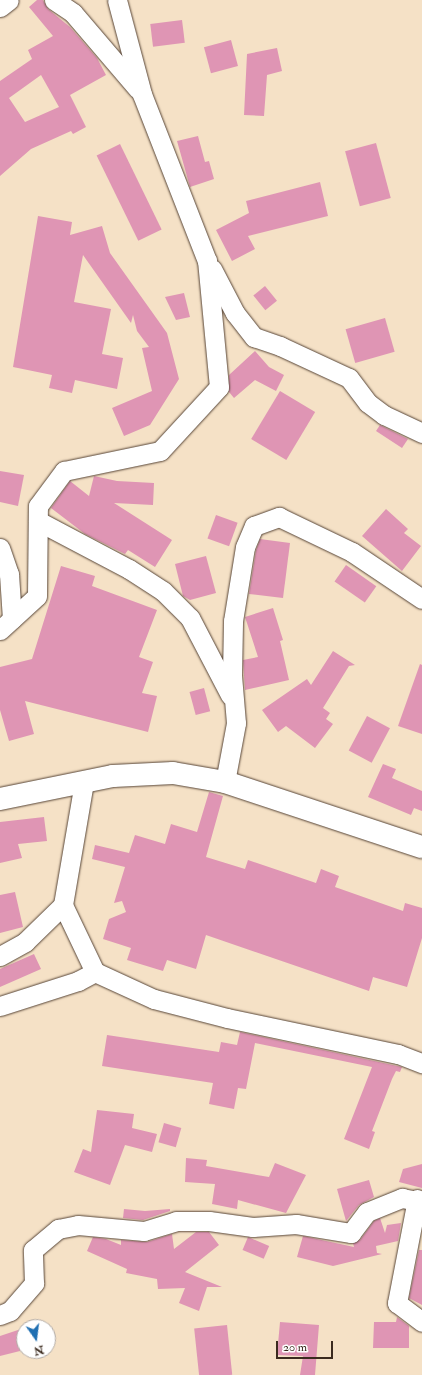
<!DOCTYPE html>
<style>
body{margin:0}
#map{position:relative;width:422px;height:1375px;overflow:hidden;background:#f5e1c6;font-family:"IM FELL Double Pica",serif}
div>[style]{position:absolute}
.building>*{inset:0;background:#df95b4;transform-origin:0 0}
.roads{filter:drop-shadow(0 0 1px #574537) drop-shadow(0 0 1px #574537)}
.minor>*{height:19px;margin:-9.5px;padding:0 9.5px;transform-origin:9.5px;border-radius:9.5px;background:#fff}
.trunk>*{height:22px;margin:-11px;padding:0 11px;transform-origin:11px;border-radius:11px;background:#fff}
span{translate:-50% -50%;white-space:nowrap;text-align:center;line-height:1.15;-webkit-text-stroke:3px #fff;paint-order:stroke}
.north{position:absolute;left:16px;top:1319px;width:40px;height:40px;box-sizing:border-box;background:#fff;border:1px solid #b1aaa5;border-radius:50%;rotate:166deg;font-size:11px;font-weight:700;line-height:16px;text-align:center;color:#3b2a1e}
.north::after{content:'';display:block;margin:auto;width:14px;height:18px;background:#1f6fb2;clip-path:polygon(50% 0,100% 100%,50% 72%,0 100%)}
.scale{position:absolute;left:276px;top:1341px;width:57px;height:18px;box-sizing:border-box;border:2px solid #3b2a1e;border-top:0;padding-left:5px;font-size:12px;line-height:14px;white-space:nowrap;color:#3b2a1e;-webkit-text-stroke:3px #fff;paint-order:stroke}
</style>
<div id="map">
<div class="building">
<i style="clip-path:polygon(evenodd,37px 0,43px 0,48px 9px,70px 27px,97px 58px,106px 75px,70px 95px,86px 127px,73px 134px,71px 131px,31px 149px,0 176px,0 81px,32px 59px,28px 50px,53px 36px,29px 7px,37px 0,41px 75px,59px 107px,25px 122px,9px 98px,41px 75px)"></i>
<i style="left:182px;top:20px;width:23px;height:32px;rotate:83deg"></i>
<i style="left:231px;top:40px;width:27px;height:28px;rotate:75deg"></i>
<i style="clip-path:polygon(277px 48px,282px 71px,267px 75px,264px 116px,244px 115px,247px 54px)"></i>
<i style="clip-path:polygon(198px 136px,205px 162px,209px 161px,214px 179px,190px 187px,177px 141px)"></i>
<i style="left:376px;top:143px;width:57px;height:32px;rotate:75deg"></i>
<i style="left:120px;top:144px;width:95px;height:26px;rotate:64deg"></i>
<i style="clip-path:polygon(320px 182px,328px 216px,248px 236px,255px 249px,232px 261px,216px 230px,249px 213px,246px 201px)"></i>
<i style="clip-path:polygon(38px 216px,72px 222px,70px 235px,102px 226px,110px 253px,167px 333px,179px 379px,150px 425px,124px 436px,112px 408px,152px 391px,142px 348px,149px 347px,137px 331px,133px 315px,131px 323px,83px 255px,74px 302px,111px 309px,102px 354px,123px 358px,117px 389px,75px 380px,72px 393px,49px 388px,52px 375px,13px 367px)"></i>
<i style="left:265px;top:286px;width:19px;height:15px;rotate:51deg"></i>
<i style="clip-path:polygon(184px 293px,190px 317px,176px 320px,165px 297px)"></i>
<i style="left:385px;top:318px;width:35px;height:41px;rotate:74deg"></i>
<i style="clip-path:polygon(255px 351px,269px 367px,284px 375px,276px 391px,255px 380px,234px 398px,229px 392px,229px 375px)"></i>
<i style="left:280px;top:391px;width:41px;height:56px;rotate:31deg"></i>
<i style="clip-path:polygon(380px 425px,408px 439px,402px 448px,376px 431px)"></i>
<i style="clip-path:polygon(0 471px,24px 475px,18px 506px,0 502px)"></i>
<i style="clip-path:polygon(94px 476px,117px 481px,154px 483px,153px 505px,114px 503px,172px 540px,155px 567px,128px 550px,125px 554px,85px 534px,51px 508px,70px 481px,89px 496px)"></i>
<i style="clip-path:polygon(386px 509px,408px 529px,404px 533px,421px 546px,402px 571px,362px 536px)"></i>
<i style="left:216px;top:515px;width:23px;height:25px;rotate:20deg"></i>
<i style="clip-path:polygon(260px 539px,290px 543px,283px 598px,249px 594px,256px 550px)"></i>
<i style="clip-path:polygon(206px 556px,216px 593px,190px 600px,183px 596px,175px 564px)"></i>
<i style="left:346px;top:565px;width:37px;height:20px;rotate:35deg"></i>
<i style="clip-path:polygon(61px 566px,95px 576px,92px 586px,157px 610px,139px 657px,153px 662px,142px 693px,157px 696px,148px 732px,25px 701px,34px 734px,9px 741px,0 710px,0 667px,32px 659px)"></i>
<i style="clip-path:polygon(273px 608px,283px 640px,280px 641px,289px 680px,245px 690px,243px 660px,258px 657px,245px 617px)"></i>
<i style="clip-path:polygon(333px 651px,355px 665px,349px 666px,323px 708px,330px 713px,326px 719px,333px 724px,315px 748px,286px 726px,278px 732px,262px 710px,307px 679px,311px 685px)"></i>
<i style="clip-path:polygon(420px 664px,422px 665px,422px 734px,398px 726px)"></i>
<i style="left:204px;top:688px;width:24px;height:15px;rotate:75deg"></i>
<i style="left:367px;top:716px;width:26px;height:39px;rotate:28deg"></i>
<i style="clip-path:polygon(383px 764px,396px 769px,392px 778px,422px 791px,422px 811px,414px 808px,411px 815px,368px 797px)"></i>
<i style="clip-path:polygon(209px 792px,223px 796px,206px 857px,245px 869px,248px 860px,316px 883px,321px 869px,339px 876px,335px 887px,403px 911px,405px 903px,422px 908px,422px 938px,407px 987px,373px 977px,369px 991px,206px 935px,196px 969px,167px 960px,163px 971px,127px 960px,131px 948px,103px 939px,109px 919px,126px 912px,122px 901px,114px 903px,125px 867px,92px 859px,95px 845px,129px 853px,135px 835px,165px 844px,171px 824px,197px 832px)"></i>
<i style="clip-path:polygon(44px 817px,47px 841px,18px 844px,22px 858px,0 863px,0 822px)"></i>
<i style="clip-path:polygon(15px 892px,23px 927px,0 933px,0 895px)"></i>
<i style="clip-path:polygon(34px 954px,41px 969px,0 987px,0 969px)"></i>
<i style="clip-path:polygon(240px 1032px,402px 1067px,400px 1072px,396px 1071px,392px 1079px,372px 1131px,375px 1132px,369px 1149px,344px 1139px,372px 1067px,255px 1043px,246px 1089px,238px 1088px,234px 1109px,209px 1104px,213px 1083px,102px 1066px,107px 1035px,219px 1052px,221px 1042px,237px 1045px)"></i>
<i style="clip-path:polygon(97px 1110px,134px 1114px,132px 1128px,157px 1134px,152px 1152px,125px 1145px,110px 1185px,74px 1172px,83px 1149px,91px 1152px)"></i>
<i style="left:164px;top:1123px;width:18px;height:20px;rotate:16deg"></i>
<i style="clip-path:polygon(186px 1158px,207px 1160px,206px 1166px,269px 1177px,275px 1163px,306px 1175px,286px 1213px,238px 1200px,237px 1209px,212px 1204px,215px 1184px,185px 1182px)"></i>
<i style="clip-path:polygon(422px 1164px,422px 1188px,399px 1182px,403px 1169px)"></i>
<i style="clip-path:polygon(369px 1180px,374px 1197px,359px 1205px,346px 1221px,337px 1189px)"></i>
<i style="clip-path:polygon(124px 1209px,145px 1211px,170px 1209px,170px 1211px,143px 1220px,123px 1218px)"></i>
<i style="clip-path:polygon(380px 1218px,385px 1233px,387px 1225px,401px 1223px,398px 1241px,376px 1246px,377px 1253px,382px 1254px,333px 1266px,297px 1257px,303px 1236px,354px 1247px,353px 1243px,360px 1240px,374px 1221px)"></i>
<i style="clip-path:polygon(196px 1232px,209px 1232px,219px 1245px,185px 1272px,222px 1287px,207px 1287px,199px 1311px,179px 1303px,185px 1288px,158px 1289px,157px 1279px,126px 1273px,127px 1269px,87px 1251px,93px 1237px,106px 1239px,121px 1245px,121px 1240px,147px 1242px,172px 1234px,174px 1249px)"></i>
<i style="left:248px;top:1237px;width:23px;height:14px;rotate:23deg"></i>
<i style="clip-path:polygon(419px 1250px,422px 1250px,422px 1305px,409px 1298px)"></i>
<i style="clip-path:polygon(397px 1317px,409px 1326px,409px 1348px,373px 1348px,374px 1322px,396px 1322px)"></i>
<i style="clip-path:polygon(280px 1322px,319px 1325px,315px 1375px,300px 1375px,303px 1356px,277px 1355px)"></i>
<i style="left:227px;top:1325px;width:50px;height:33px;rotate:84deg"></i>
<i style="clip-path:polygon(24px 1328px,24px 1350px,0 1356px,0 1336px)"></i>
</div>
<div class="roads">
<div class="minor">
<i style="left:54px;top:0;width:23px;rotate:34deg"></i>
<i style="left:73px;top:13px;width:100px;rotate:49.5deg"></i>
<i style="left:0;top:7px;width:11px;rotate:-38deg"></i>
<i style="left:212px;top:269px;width:50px;rotate:62.4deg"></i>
<i style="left:235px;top:313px;width:31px;rotate:52deg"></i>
<i style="left:254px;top:337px;width:28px;rotate:19deg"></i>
<i style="left:280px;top:346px;width:76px;rotate:24.9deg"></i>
<i style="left:349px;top:378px;width:31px;rotate:53deg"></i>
<i style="left:368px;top:403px;width:20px;rotate:37deg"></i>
<i style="left:384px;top:415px;width:42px;rotate:25.3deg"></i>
<i style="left:38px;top:521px;width:103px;rotate:27.8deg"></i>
<i style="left:129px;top:569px;width:40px;rotate:32.9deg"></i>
<i style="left:163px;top:591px;width:38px;rotate:45deg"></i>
<i style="left:190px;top:618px;width:87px;rotate:62.5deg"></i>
<i style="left:0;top:548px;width:28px;rotate:71deg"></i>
<i style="left:9px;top:574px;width:45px;rotate:86.2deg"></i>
<i style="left:0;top:630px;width:50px;rotate:-42.6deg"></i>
<i style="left:37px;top:596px;width:90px;rotate:-89.4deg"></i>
<i style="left:38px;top:506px;width:44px;rotate:-53.4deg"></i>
<i style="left:64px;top:471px;width:98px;rotate:-11.8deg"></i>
<i style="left:160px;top:451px;width:87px;rotate:-47.3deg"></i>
<i style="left:219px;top:387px;width:127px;rotate:-95.4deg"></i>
<i style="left:207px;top:261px;width:179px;rotate:-111.3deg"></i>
<i style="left:142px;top:94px;width:97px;rotate:-104.9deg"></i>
<i style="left:84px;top:782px;width:125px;rotate:99.7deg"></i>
<i style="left:63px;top:905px;width:74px;rotate:64.5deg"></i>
<i style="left:95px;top:972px;width:65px;rotate:24.6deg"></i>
<i style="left:154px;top:999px;width:75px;rotate:14.6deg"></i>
<i style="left:227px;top:1018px;width:175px;rotate:11.9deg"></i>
<i style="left:398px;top:1054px;width:26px;rotate:21deg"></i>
<i style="left:225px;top:782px;width:60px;rotate:-79.4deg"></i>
<i style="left:236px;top:723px;width:48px;rotate:-94.8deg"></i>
<i style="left:232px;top:675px;width:54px;rotate:-88.9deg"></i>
<i style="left:233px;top:621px;width:75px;rotate:-80.8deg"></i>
<i style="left:245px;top:547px;width:23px;rotate:-67deg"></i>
<i style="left:254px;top:526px;width:27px;rotate:-20deg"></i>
<i style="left:279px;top:517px;width:81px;rotate:25.6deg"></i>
<i style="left:352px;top:552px;width:84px;rotate:33.9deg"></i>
<i style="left:0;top:956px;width:29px;rotate:-29deg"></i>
<i style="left:25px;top:942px;width:53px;rotate:-44.2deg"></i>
<i style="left:0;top:1006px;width:82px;rotate:-17.8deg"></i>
<i style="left:78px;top:981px;width:19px;rotate:-28deg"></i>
<i style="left:417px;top:1199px;width:106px;rotate:100.9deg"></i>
<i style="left:397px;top:1303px;width:31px;rotate:37deg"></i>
<i style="left:0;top:1315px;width:11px;rotate:-22deg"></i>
<i style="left:10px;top:1311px;width:37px;rotate:-49deg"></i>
<i style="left:34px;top:1283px;width:33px;rotate:-92deg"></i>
<i style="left:33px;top:1250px;width:33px;rotate:-40deg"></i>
<i style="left:58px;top:1229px;width:20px;rotate:-11deg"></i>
<i style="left:78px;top:1225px;width:66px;rotate:5.2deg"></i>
<i style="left:144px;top:1231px;width:34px;rotate:-17deg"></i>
<i style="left:176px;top:1221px;width:33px"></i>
<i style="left:209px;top:1221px;width:44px;rotate:7.8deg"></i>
<i style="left:253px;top:1227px;width:43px;rotate:-4deg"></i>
<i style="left:296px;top:1224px;width:56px;rotate:9.3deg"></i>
<i style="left:351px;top:1233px;width:26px;rotate:-53deg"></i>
<i style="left:367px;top:1212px;width:38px;rotate:-22deg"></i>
<i style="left:402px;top:1198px;width:20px;rotate:11deg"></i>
</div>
<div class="trunk">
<i style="left:0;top:799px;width:115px;rotate:-11.5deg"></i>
<i style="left:113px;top:776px;width:60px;rotate:-2.9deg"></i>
<i style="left:173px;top:773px;width:53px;rotate:9.8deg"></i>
<i style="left:225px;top:782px;width:207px;rotate:18.3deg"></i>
</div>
</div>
<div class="north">N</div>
<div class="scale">20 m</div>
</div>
